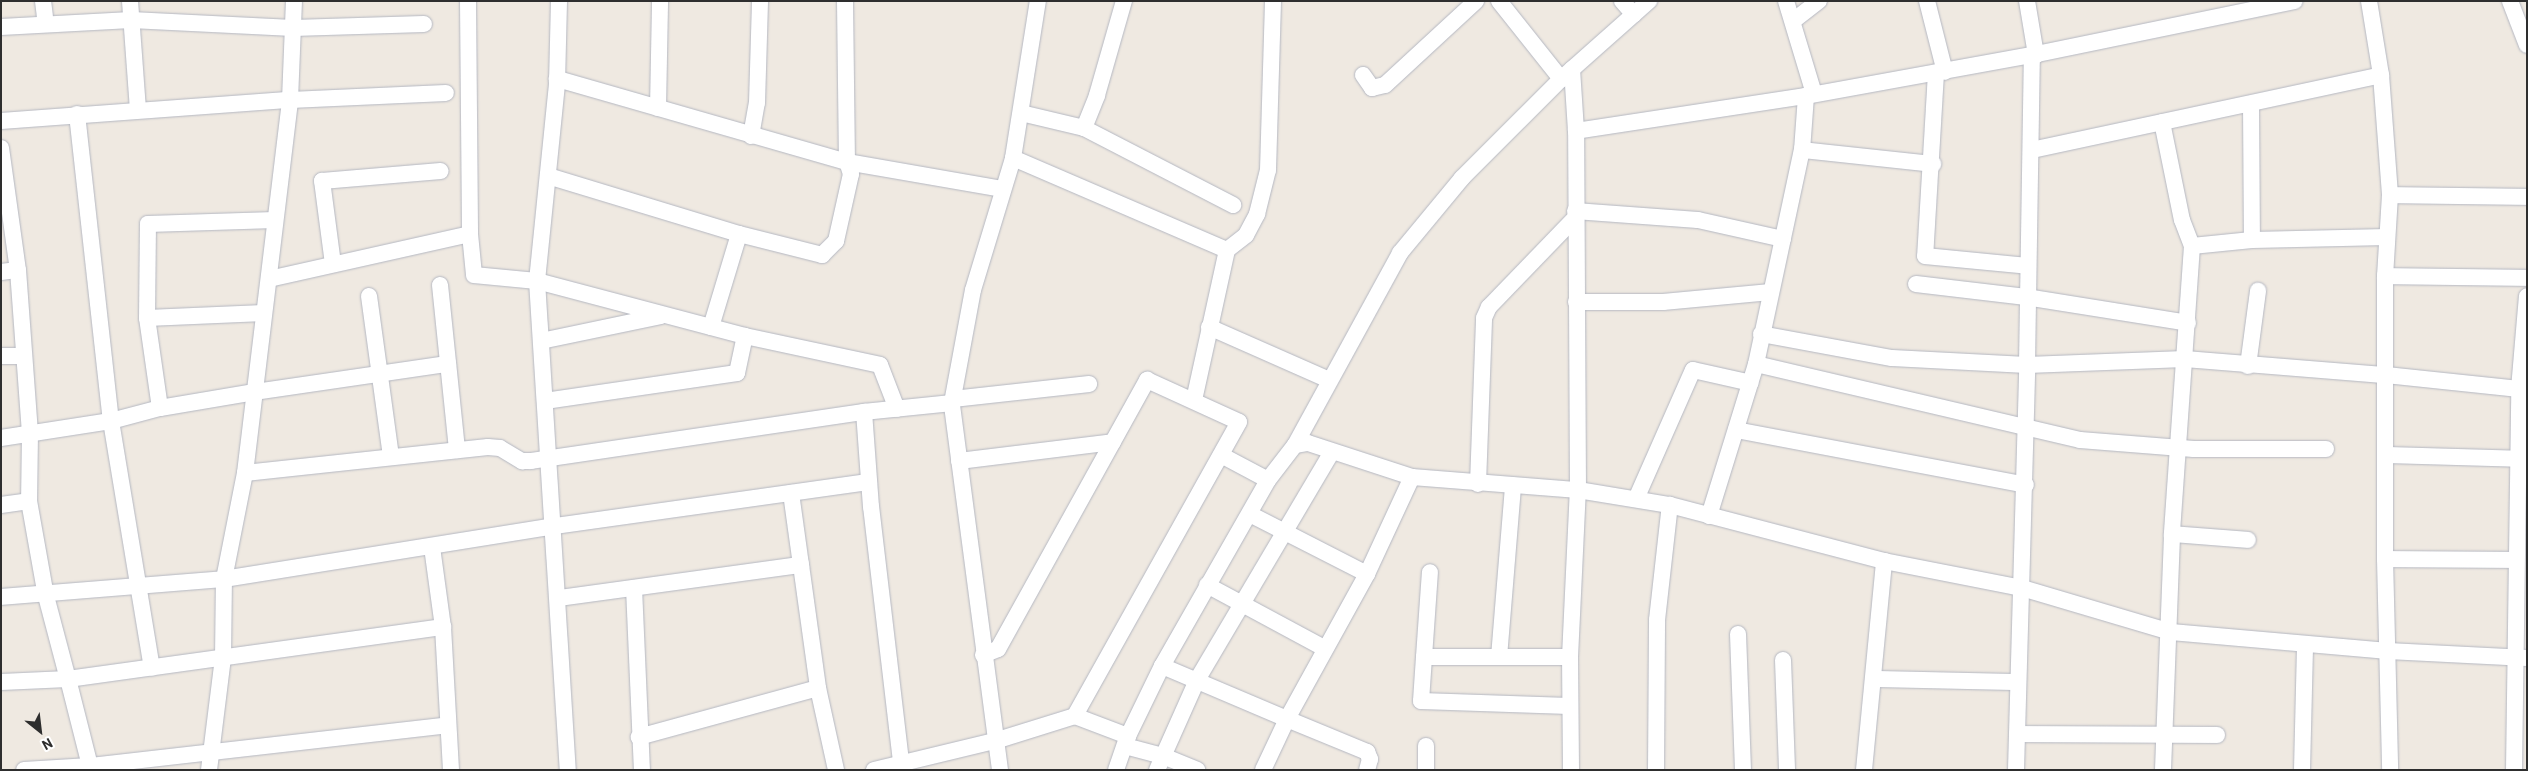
<!DOCTYPE html>
<style>
body{margin:0}
#map{position:relative;width:2528px;height:771px;overflow:hidden;background:#efe9e1;font-family:Barlow,sans-serif}
div>[style]{position:absolute}
.roads{filter:drop-shadow(0 0 1px #b4b7c1) drop-shadow(0 0 1px #b4b7c1)}
.minor>*{height:16px;margin:-8px;padding:0 8px;transform-origin:8px;border-radius:8px;background:#fff}
span{translate:-50% -50%;white-space:nowrap;text-align:center;line-height:1.15;-webkit-text-stroke:4px #fff;paint-order:stroke}
.frame{position:absolute;inset:0;border:2px solid #2e2e2e;pointer-events:none}
.north{position:absolute;left:15px;top:706px;width:50px;height:50px;-webkit-text-stroke:4px #fff;paint-order:stroke;rotate:151deg;font-size:14px;font-weight:700;line-height:20px;text-align:center;color:#2e2e2e}
.north::after{content:'';display:block;margin:auto;width:18px;height:22px;background:#2e2e2e;clip-path:polygon(50% 0,100% 100%,50% 72%,0 100%)}
</style>
<div id="map">
<div class="roads">
<div class="minor">
<i style="left:43px;top:1px;width:23px;rotate:83deg"></i>
<i style="left:130px;top:1px;width:109px;rotate:85.8deg"></i>
<i style="left:468px;top:1px;width:233px;rotate:89.5deg"></i>
<i style="left:470px;top:234px;width:41px;rotate:84.4deg"></i>
<i style="left:474px;top:275px;width:63px;rotate:5.4deg"></i>
<i style="left:537px;top:281px;width:490px;rotate:86.4deg"></i>
<i style="left:559px;top:1px;width:83px;rotate:91.4deg"></i>
<i style="left:557px;top:84px;width:198px;rotate:95.8deg"></i>
<i style="left:537px;top:281px;width:215px;rotate:14.8deg"></i>
<i style="left:845px;top:1px;width:161px;rotate:89.3deg"></i>
<i style="left:847px;top:162px;width:157px;rotate:9.9deg"></i>
<i style="left:1499px;top:1px;width:100px;rotate:51.5deg"></i>
<i style="left:1622px;top:1px;width:18px;rotate:49deg"></i>
<i style="left:1786px;top:1px;width:97px;rotate:73.2deg"></i>
<i style="left:1927px;top:1px;width:73px;rotate:75.8deg"></i>
<i style="left:2027px;top:1px;width:55px;rotate:80.5deg"></i>
<i style="left:2369px;top:1px;width:75px;rotate:80.8deg"></i>
<i style="left:2381px;top:75px;width:120px;rotate:85.7deg"></i>
<i style="left:2390px;top:195px;width:81px;rotate:93.5deg"></i>
<i style="left:2385px;top:276px;width:283px;rotate:90deg"></i>
<i style="left:2385px;top:559px;width:211px;rotate:88.6deg"></i>
<i style="left:2510px;top:1px;width:47px;rotate:68.9deg"></i>
<i style="left:1793px;top:21px;width:33px;rotate:-38deg"></i>
<i style="left:1px;top:27px;width:130px;rotate:-3.1deg"></i>
<i style="left:131px;top:20px;width:162px;rotate:2.8deg"></i>
<i style="left:293px;top:28px;width:131px;rotate:-1.7deg"></i>
<i style="left:1572px;top:69px;width:62px;rotate:86.3deg"></i>
<i style="left:1936px;top:73px;width:183px;rotate:93.4deg"></i>
<i style="left:1925px;top:256px;width:103px;rotate:5.5deg"></i>
<i style="left:1363px;top:75px;width:16px;rotate:55deg"></i>
<i style="left:1372px;top:88px;width:13px;rotate:-13deg"></i>
<i style="left:1385px;top:85px;width:124px;rotate:-42.7deg"></i>
<i style="left:1806px;top:96px;width:54px;rotate:94.2deg"></i>
<i style="left:1802px;top:150px;width:132px;rotate:6.1deg"></i>
<i style="left:2251px;top:104px;width:136px;rotate:89.6deg"></i>
<i style="left:658px;top:108px;width:107px;rotate:-88.9deg"></i>
<i style="left:1021px;top:113px;width:65px;rotate:13.4deg"></i>
<i style="left:1084px;top:128px;width:168px;rotate:27.3deg"></i>
<i style="left:77px;top:114px;width:309px;rotate:83.7deg"></i>
<i style="left:111px;top:421px;width:250px;rotate:80.6deg"></i>
<i style="left:1px;top:121px;width:290px;rotate:-4.2deg"></i>
<i style="left:290px;top:100px;width:156px;rotate:-2.6deg"></i>
<i style="left:2162px;top:122px;width:100px;rotate:78.5deg"></i>
<i style="left:2182px;top:220px;width:28px;rotate:69deg"></i>
<i style="left:2192px;top:246px;width:289px;rotate:94deg"></i>
<i style="left:1084px;top:128px;width:35px;rotate:-68deg"></i>
<i style="left:1097px;top:95px;width:98px;rotate:-74deg"></i>
<i style="left:751px;top:136px;width:34px;rotate:-80deg"></i>
<i style="left:757px;top:103px;width:102px;rotate:-88.3deg"></i>
<i style="left:1px;top:148px;width:123px;rotate:82.1deg"></i>
<i style="left:18px;top:270px;width:163px;rotate:85.8deg"></i>
<i style="left:30px;top:433px;width:68px;rotate:90.8deg"></i>
<i style="left:29px;top:501px;width:97px;rotate:79.9deg"></i>
<i style="left:46px;top:596px;width:86px;rotate:75.2deg"></i>
<i style="left:68px;top:679px;width:379px;rotate:-7.9deg"></i>
<i style="left:2032px;top:150px;width:357px;rotate:-12.1deg"></i>
<i style="left:1013px;top:158px;width:233px;rotate:23.3deg"></i>
<i style="left:1227px;top:250px;width:154px;rotate:102.4deg"></i>
<i style="left:548px;top:176px;width:200px;rotate:16.9deg"></i>
<i style="left:739px;top:234px;width:86px;rotate:14.2deg"></i>
<i style="left:822px;top:255px;width:20px;rotate:-45deg"></i>
<i style="left:836px;top:241px;width:69px;rotate:-77.4deg"></i>
<i style="left:851px;top:174px;width:13px;rotate:-108deg"></i>
<i style="left:847px;top:162px;width:302px;rotate:-164deg"></i>
<i style="left:2390px;top:195px;width:137px;rotate:0.8deg"></i>
<i style="left:1575px;top:211px;width:123px;rotate:4.2deg"></i>
<i style="left:1698px;top:220px;width:87px;rotate:12.6deg"></i>
<i style="left:2192px;top:246px;width:60px;rotate:-5.7deg"></i>
<i style="left:2252px;top:240px;width:135px;rotate:-1.3deg"></i>
<i style="left:1227px;top:250px;width:24px;rotate:-38deg"></i>
<i style="left:1246px;top:235px;width:24px;rotate:-62deg"></i>
<i style="left:1257px;top:214px;width:45px;rotate:-76deg"></i>
<i style="left:1268px;top:170px;width:169px;rotate:-88.3deg"></i>
<i style="left:333px;top:264px;width:84px;rotate:-97.5deg"></i>
<i style="left:322px;top:181px;width:119px;rotate:-4.8deg"></i>
<i style="left:1px;top:272px;width:17px;rotate:-7deg"></i>
<i style="left:2385px;top:276px;width:142px;rotate:0.8deg"></i>
<i style="left:269px;top:279px;width:206px;rotate:-12.6deg"></i>
<i style="left:1916px;top:284px;width:111px;rotate:6.7deg"></i>
<i style="left:2026px;top:297px;width:164px;rotate:9.1deg"></i>
<i style="left:440px;top:285px;width:166px;rotate:84.1deg"></i>
<i style="left:369px;top:296px;width:162px;rotate:82.2deg"></i>
<i style="left:1576px;top:302px;width:87px"></i>
<i style="left:1663px;top:302px;width:108px;rotate:-5.3deg"></i>
<i style="left:147px;top:318px;width:117px;rotate:-2.4deg"></i>
<i style="left:711px;top:327px;width:97px;rotate:-73.2deg"></i>
<i style="left:1209px;top:327px;width:131px;rotate:23.8deg"></i>
<i style="left:1761px;top:334px;width:133px;rotate:10.4deg"></i>
<i style="left:1892px;top:358px;width:135px;rotate:3deg"></i>
<i style="left:2027px;top:365px;width:310px;rotate:-89.1deg"></i>
<i style="left:2032px;top:55px;width:268px;rotate:-11.6deg"></i>
<i style="left:541px;top:341px;width:123px;rotate:-11.8deg"></i>
<i style="left:1px;top:356px;width:22px"></i>
<i style="left:1756px;top:364px;width:333px;rotate:13.2deg"></i>
<i style="left:2080px;top:440px;width:114px;rotate:4.5deg"></i>
<i style="left:2194px;top:449px;width:132px"></i>
<i style="left:2248px;top:366px;width:76px;rotate:-82.4deg"></i>
<i style="left:953px;top:399px;width:137px;rotate:-6.3deg"></i>
<i style="left:545px;top:401px;width:194px;rotate:-8.3deg"></i>
<i style="left:737px;top:373px;width:38px;rotate:-78deg"></i>
<i style="left:745px;top:336px;width:138px;rotate:12.1deg"></i>
<i style="left:880px;top:365px;width:47px;rotate:68.9deg"></i>
<i style="left:160px;top:408px;width:91px;rotate:-98.2deg"></i>
<i style="left:147px;top:318px;width:94px;rotate:-89.4deg"></i>
<i style="left:148px;top:224px;width:127px;rotate:-1.8deg"></i>
<i style="left:1736px;top:430px;width:295px;rotate:10.7deg"></i>
<i style="left:1px;top:438px;width:111px;rotate:-8.8deg"></i>
<i style="left:111px;top:421px;width:51px;rotate:-14.9deg"></i>
<i style="left:160px;top:408px;width:96px;rotate:-9.6deg"></i>
<i style="left:255px;top:392px;width:195px;rotate:-8.3deg"></i>
<i style="left:1295px;top:445px;width:13px;rotate:-9deg"></i>
<i style="left:1308px;top:443px;width:109px;rotate:18.1deg"></i>
<i style="left:1412px;top:477px;width:167px;rotate:4.5deg"></i>
<i style="left:1578px;top:490px;width:93px;rotate:9.3deg"></i>
<i style="left:1670px;top:505px;width:221px;rotate:14.7deg"></i>
<i style="left:1884px;top:561px;width:141px;rotate:11.1deg"></i>
<i style="left:2022px;top:588px;width:155px;rotate:16.5deg"></i>
<i style="left:2171px;top:632px;width:218px;rotate:5deg"></i>
<i style="left:2388px;top:651px;width:139px;rotate:2.9deg"></i>
<i style="left:1221px;top:455px;width:53px;rotate:28deg"></i>
<i style="left:2387px;top:455px;width:140px;rotate:1.6deg"></i>
<i style="left:959px;top:461px;width:155px;rotate:-7deg"></i>
<i style="left:245px;top:473px;width:244px;rotate:-6.1deg"></i>
<i style="left:488px;top:447px;width:12px;rotate:5deg"></i>
<i style="left:500px;top:448px;width:26px;rotate:31deg"></i>
<i style="left:522px;top:461px;width:9px"></i>
<i style="left:531px;top:461px;width:337px;rotate:-8.4deg"></i>
<i style="left:1478px;top:484px;width:166px;rotate:-87.9deg"></i>
<i style="left:1484px;top:318px;width:12px;rotate:-66deg"></i>
<i style="left:1489px;top:307px;width:124px;rotate:-46deg"></i>
<i style="left:791px;top:493px;width:73px;rotate:82.1deg"></i>
<i style="left:1636px;top:499px;width:141px;rotate:-66.2deg"></i>
<i style="left:1693px;top:370px;width:59px;rotate:12.6deg"></i>
<i style="left:1px;top:505px;width:28px;rotate:-8deg"></i>
<i style="left:1709px;top:516px;width:159px;rotate:-72.8deg"></i>
<i style="left:1756px;top:364px;width:219px;rotate:-77.9deg"></i>
<i style="left:432px;top:547px;width:81px;rotate:82.2deg"></i>
<i style="left:443px;top:627px;width:143px;rotate:86.8deg"></i>
<i style="left:2385px;top:559px;width:130px;rotate:0.4deg"></i>
<i style="left:1367px;top:574px;width:107px;rotate:-65.1deg"></i>
<i style="left:1207px;top:585px;width:133px;rotate:28.3deg"></i>
<i style="left:634px;top:588px;width:182px;rotate:87.5deg"></i>
<i style="left:1px;top:597px;width:224px;rotate:-4.6deg"></i>
<i style="left:224px;top:579px;width:335px;rotate:-9.1deg"></i>
<i style="left:555px;top:526px;width:317px;rotate:-8deg"></i>
<i style="left:559px;top:598px;width:244px;rotate:-7.8deg"></i>
<i style="left:801px;top:565px;width:124px;rotate:82.1deg"></i>
<i style="left:818px;top:688px;width:186px;rotate:164.7deg"></i>
<i style="left:1738px;top:634px;width:136px;rotate:87.9deg"></i>
<i style="left:983px;top:655px;width:16px;rotate:-22deg"></i>
<i style="left:998px;top:649px;width:308px;rotate:-61deg"></i>
<i style="left:1147px;top:380px;width:101px;rotate:24.5deg"></i>
<i style="left:1239px;top:422px;width:337px;rotate:119.2deg"></i>
<i style="left:1424px;top:657px;width:85px;rotate:-86deg"></i>
<i style="left:1499px;top:657px;width:172px;rotate:-85.3deg"></i>
<i style="left:1783px;top:660px;width:110px;rotate:87.9deg"></i>
<i style="left:1162px;top:666px;width:136px;rotate:23deg"></i>
<i style="left:1287px;top:719px;width:166px;rotate:-61.1deg"></i>
<i style="left:1367px;top:574px;width:131px;rotate:-152.9deg"></i>
<i style="left:1874px;top:679px;width:143px;rotate:1.2deg"></i>
<i style="left:1px;top:682px;width:67px;rotate:-2.6deg"></i>
<i style="left:68px;top:679px;width:94px;rotate:75.8deg"></i>
<i style="left:818px;top:688px;width:84px;rotate:77.6deg"></i>
<i style="left:1569px;top:706px;width:148px;rotate:-178.1deg"></i>
<i style="left:1421px;top:701px;width:44px;rotate:-86.1deg"></i>
<i style="left:1424px;top:657px;width:146px"></i>
<i style="left:2017px;top:734px;width:200px;rotate:0.3deg"></i>
<i style="left:1125px;top:746px;width:39px;rotate:15deg"></i>
<i style="left:1163px;top:756px;width:37px;rotate:22deg"></i>
<i style="left:24px;top:770px;width:66px;rotate:-3.5deg"></i>
<i style="left:90px;top:766px;width:360px;rotate:-6.5deg"></i>
<i style="left:209px;top:770px;width:113px;rotate:-82.9deg"></i>
<i style="left:223px;top:658px;width:79px;rotate:-89.3deg"></i>
<i style="left:224px;top:579px;width:108px;rotate:-78.8deg"></i>
<i style="left:245px;top:473px;width:376px;rotate:-83.1deg"></i>
<i style="left:290px;top:100px;width:99px;rotate:-87.7deg"></i>
<i style="left:874px;top:770px;width:128px;rotate:-13.6deg"></i>
<i style="left:998px;top:740px;width:81px;rotate:-17.3deg"></i>
<i style="left:1075px;top:716px;width:57px;rotate:20.7deg"></i>
<i style="left:902px;top:770px;width:265px;rotate:-96.7deg"></i>
<i style="left:871px;top:507px;width:95px;rotate:-94.2deg"></i>
<i style="left:864px;top:412px;width:88px;rotate:-5.8deg"></i>
<i style="left:1000px;top:770px;width:370px;rotate:-97.5deg"></i>
<i style="left:952px;top:403px;width:115px;rotate:-79.5deg"></i>
<i style="left:973px;top:290px;width:138px;rotate:-73.1deg"></i>
<i style="left:1013px;top:158px;width:159px;rotate:-81deg"></i>
<i style="left:1116px;top:770px;width:36px;rotate:-71deg"></i>
<i style="left:1128px;top:736px;width:78px;rotate:-64.1deg"></i>
<i style="left:1162px;top:666px;width:214px;rotate:-60.3deg"></i>
<i style="left:1268px;top:480px;width:44px;rotate:-52.4deg"></i>
<i style="left:1295px;top:445px;width:219px;rotate:-61.3deg"></i>
<i style="left:1400px;top:253px;width:97px;rotate:-50.4deg"></i>
<i style="left:1462px;top:178px;width:140px;rotate:-45deg"></i>
<i style="left:1561px;top:79px;width:118px;rotate:-41.6deg"></i>
<i style="left:1157px;top:770px;width:98px;rotate:-66deg"></i>
<i style="left:1197px;top:680px;width:265px;rotate:-59.4deg"></i>
<i style="left:1263px;top:770px;width:56px;rotate:-64.8deg"></i>
<i style="left:1287px;top:719px;width:87px;rotate:22.4deg"></i>
<i style="left:1367px;top:752px;width:8px;rotate:67deg"></i>
<i style="left:1370px;top:759px;width:11px;rotate:105deg"></i>
<i style="left:1426px;top:770px;width:24px;rotate:-90deg"></i>
<i style="left:1571px;top:770px;width:113px;rotate:-90.5deg"></i>
<i style="left:1570px;top:657px;width:167px;rotate:-87.3deg"></i>
<i style="left:1578px;top:490px;width:359px;rotate:-90.3deg"></i>
<i style="left:1576px;top:131px;width:233px;rotate:-8.7deg"></i>
<i style="left:1806px;top:96px;width:230px;rotate:-10.3deg"></i>
<i style="left:1656px;top:770px;width:150px;rotate:-89.6deg"></i>
<i style="left:1657px;top:620px;width:116px;rotate:-83.6deg"></i>
<i style="left:1864px;top:770px;width:210px;rotate:-84.5deg"></i>
<i style="left:2016px;top:770px;width:405px;rotate:-88.4deg"></i>
<i style="left:2027px;top:365px;width:158px;rotate:-2.2deg"></i>
<i style="left:2185px;top:359px;width:202px;rotate:4.6deg"></i>
<i style="left:2386px;top:375px;width:134px;rotate:6deg"></i>
<i style="left:2163px;top:770px;width:236px;rotate:-87.8deg"></i>
<i style="left:2172px;top:534px;width:76px;rotate:4.5deg"></i>
<i style="left:2302px;top:770px;width:125px;rotate:-88.6deg"></i>
<i style="left:2514px;top:770px;width:381px;rotate:-89.2deg"></i>
<i style="left:2519px;top:389px;width:93px;rotate:-85.1deg"></i>
</div>
</div>
<div class="frame"></div>
<div class="north">N</div>
</div>
